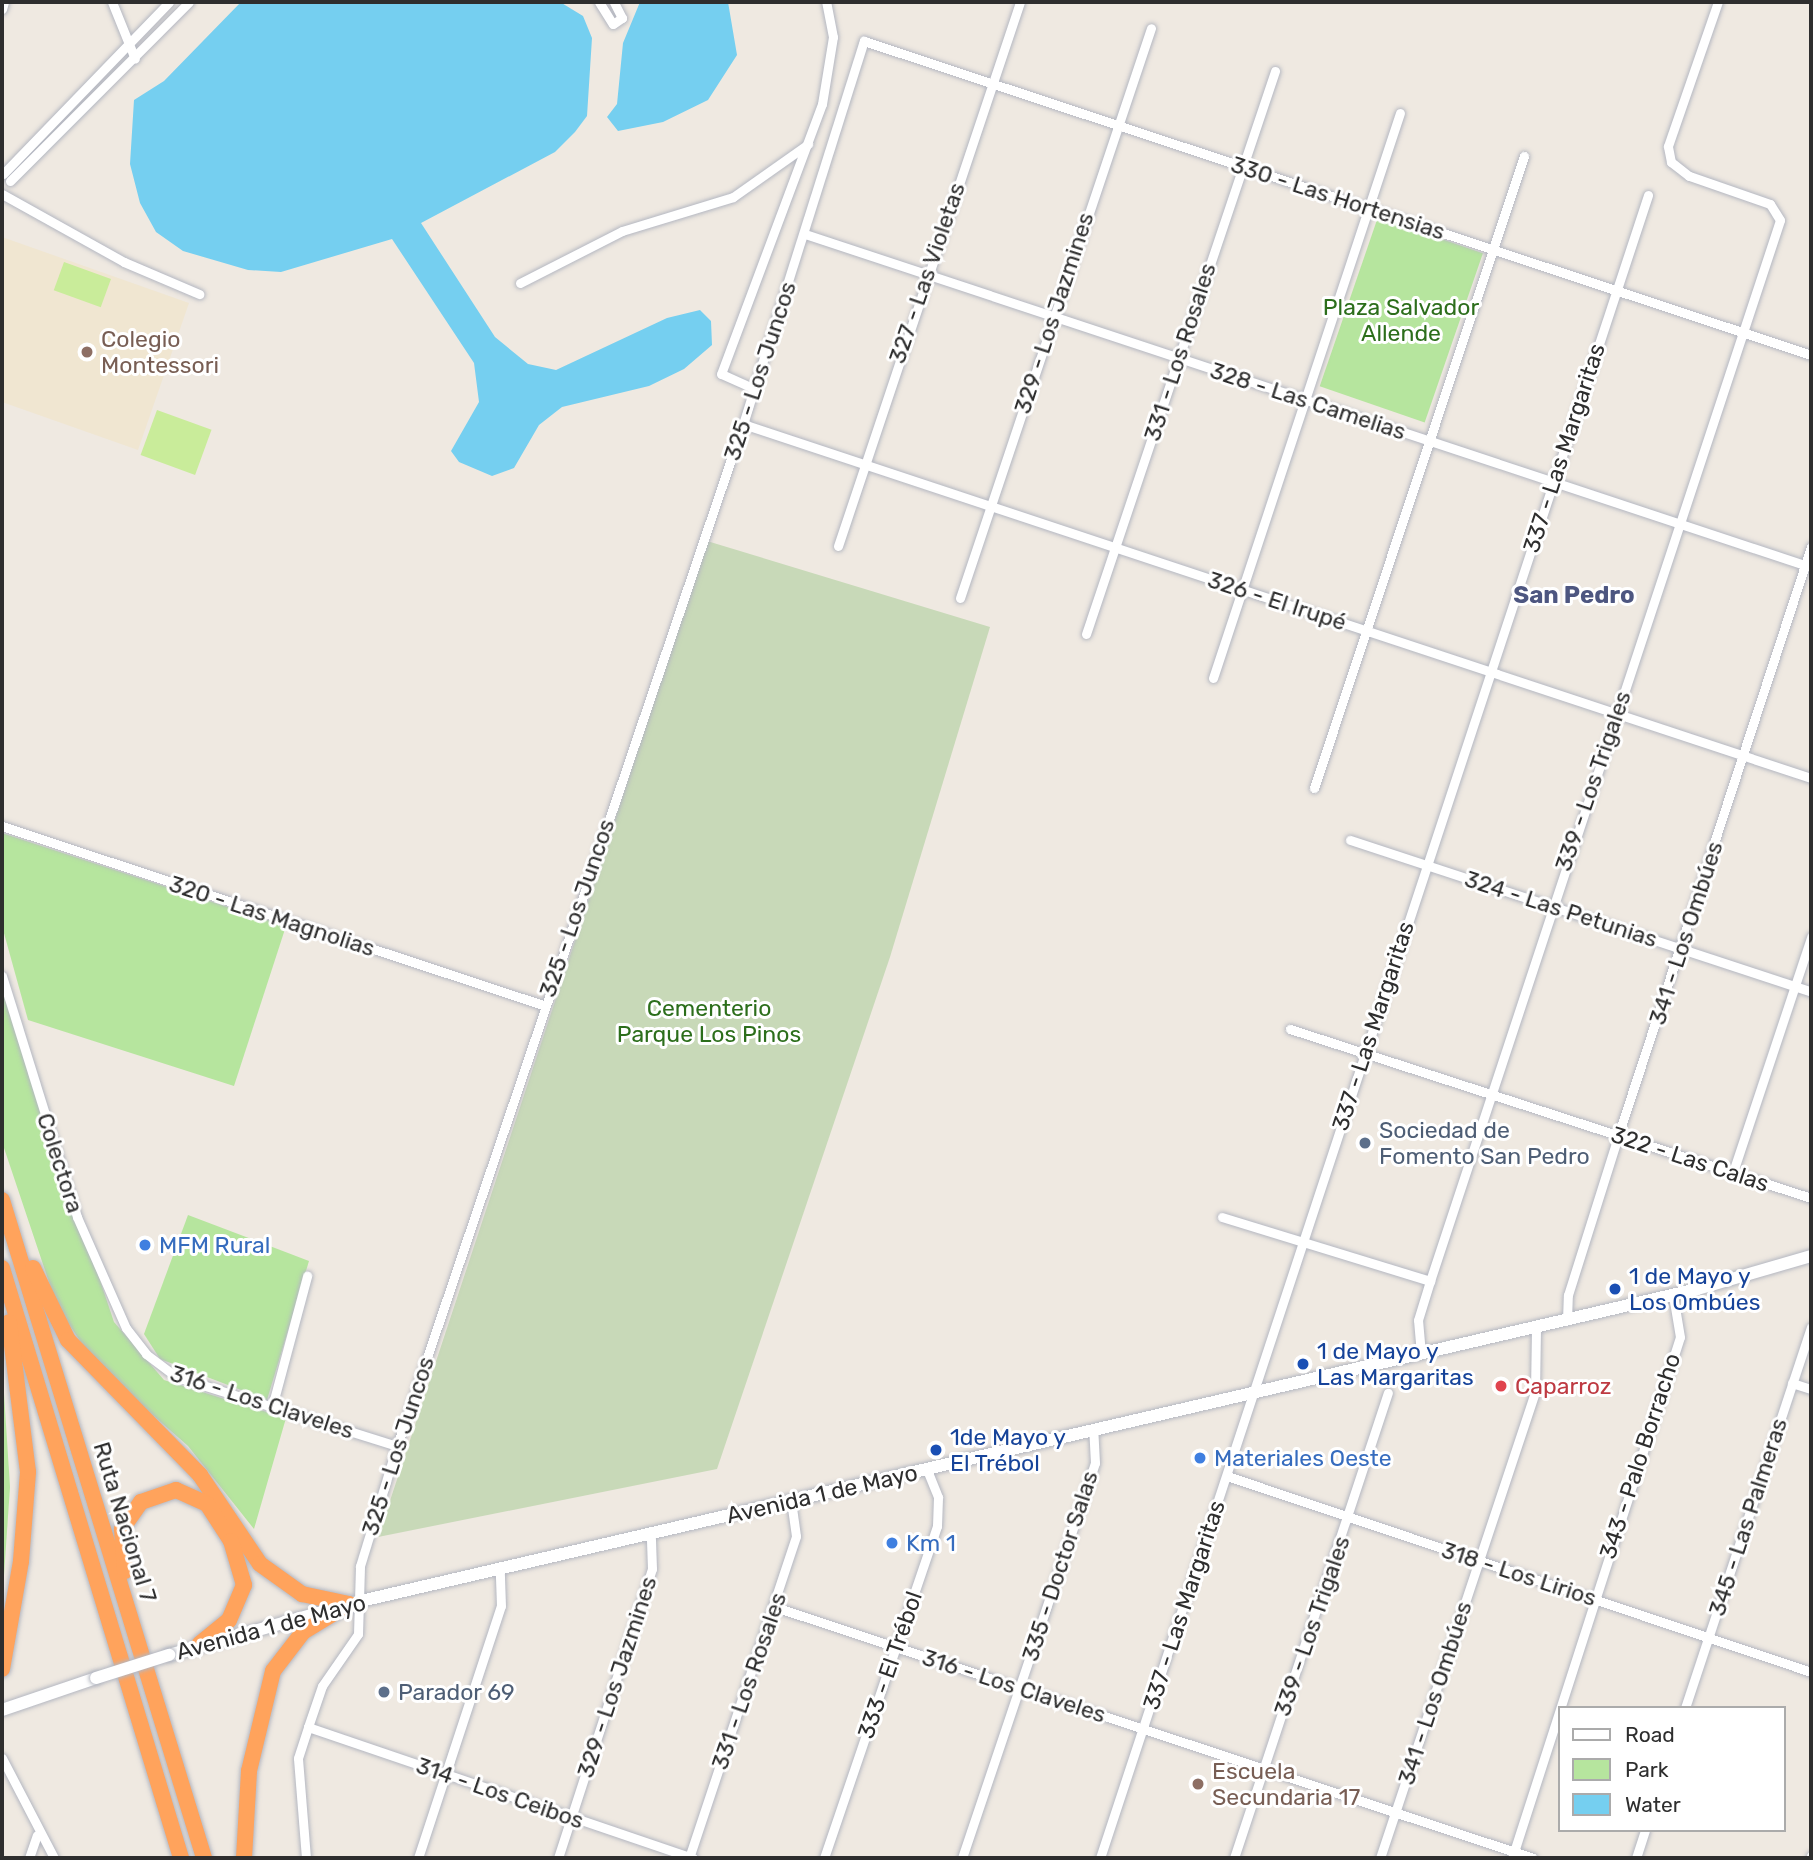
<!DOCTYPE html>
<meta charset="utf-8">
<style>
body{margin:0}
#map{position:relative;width:1813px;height:1860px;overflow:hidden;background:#efe9e1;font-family:Rubik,sans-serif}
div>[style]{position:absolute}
.education>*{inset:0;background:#f0e6d1}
.green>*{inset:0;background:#b6e59e;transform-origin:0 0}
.cemetery>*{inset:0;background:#c8d9b8}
.pitch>*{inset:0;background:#c9ec9a;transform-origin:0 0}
.water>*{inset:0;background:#75cff0}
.roads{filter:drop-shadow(0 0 2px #b4b7c1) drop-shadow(0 0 2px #b4b7c1)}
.street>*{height:9px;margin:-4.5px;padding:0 4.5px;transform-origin:4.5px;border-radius:4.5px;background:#fff}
.secondary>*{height:12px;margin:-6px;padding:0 6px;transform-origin:6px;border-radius:6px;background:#fff}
.highway>*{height:16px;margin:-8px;padding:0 8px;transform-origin:8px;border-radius:8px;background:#ffa35c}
.bridges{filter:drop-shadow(0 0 2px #b4b7c1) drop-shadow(0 0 2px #b4b7c1)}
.secondary-bridge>*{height:12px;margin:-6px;padding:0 6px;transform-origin:6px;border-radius:6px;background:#fff}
.dots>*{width:19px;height:19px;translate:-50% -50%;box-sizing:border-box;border:4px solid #fff;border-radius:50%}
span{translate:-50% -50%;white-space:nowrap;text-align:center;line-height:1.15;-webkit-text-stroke:6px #fff;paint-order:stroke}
.street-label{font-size:23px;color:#2e2e2e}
.park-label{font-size:23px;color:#2c6e1b}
.education-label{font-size:23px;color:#785e54}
.left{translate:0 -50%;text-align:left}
.service-label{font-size:23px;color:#4e5e75}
.shop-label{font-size:23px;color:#366cbe}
.transit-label{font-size:23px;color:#164399}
.health-label{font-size:23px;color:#be3a42}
.neighbourhood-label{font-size:24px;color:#4d5680;font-weight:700}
.frame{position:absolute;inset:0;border:4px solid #2e2e2e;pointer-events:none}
.legend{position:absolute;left:1558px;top:1706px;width:228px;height:126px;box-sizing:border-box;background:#fff;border:2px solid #ababab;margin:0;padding:9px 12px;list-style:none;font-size:21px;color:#2e2e2e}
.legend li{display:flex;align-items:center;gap:14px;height:35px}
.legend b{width:35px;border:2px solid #ababab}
</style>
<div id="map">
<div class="education">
<i style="clip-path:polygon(2px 237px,189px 303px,138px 450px,2px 402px)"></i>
</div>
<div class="green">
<i style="left:1378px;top:217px;width:111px;height:179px;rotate:19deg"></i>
<i style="clip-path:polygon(2px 833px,286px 926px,234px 1086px,28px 1020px,2px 926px)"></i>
<i style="clip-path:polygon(2px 987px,114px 1322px,164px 1380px,286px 1418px,254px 1529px,188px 1446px,96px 1365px,57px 1306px,2px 1142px)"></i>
<i style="clip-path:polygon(188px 1215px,309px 1261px,267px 1400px,160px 1359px,144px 1334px)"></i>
<i style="clip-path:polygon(2px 1362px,10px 1487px,2px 1605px)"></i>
</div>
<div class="cemetery">
<i style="clip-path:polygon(707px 541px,990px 627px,890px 957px,717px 1469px,378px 1537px)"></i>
</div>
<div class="pitch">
<i style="left:64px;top:262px;width:50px;height:30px;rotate:20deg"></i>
<i style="left:157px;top:410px;width:58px;height:48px;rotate:20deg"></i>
</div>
<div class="water">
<i style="clip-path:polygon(241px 2px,560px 2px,583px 16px,592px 38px,587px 116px,575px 132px,555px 152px,421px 223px,495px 337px,528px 364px,556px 370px,667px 318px,700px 310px,711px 321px,712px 345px,684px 369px,649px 386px,562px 407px,539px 425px,514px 468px,492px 476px,459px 462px,451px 451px,479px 402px,474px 363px,392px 239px,281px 272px,248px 270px,183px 251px,156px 232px,140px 203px,130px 164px,134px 100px,164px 81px)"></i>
<i style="clip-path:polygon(640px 2px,728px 2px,737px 55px,708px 100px,663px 122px,618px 131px,607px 117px,617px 104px,623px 43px)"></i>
</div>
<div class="roads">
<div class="street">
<i style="left:112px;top:2px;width:61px;rotate:68deg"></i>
<i style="left:599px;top:2px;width:26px;rotate:58deg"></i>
<i style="left:613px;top:24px;width:11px;rotate:-34deg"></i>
<i style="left:622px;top:18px;width:18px;rotate:-117deg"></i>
<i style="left:2px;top:9px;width:7px;rotate:-74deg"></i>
<i style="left:3px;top:174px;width:239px;rotate:-46deg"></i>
<i style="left:10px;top:181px;width:253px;rotate:-45deg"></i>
<i style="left:2px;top:194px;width:140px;rotate:29.1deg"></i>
<i style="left:124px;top:262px;width:82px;rotate:23.1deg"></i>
<i style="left:805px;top:234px;width:1060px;rotate:18.32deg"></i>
<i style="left:520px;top:283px;width:114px;rotate:-27deg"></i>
<i style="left:622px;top:231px;width:116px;rotate:-17deg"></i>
<i style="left:733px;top:197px;width:92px;rotate:-35.2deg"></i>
<i style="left:755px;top:389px;width:37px;rotate:-156deg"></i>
<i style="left:721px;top:374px;width:288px;rotate:-69.5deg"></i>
<i style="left:822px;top:104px;width:68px;rotate:-80.7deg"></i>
<i style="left:833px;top:37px;width:36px;rotate:-101deg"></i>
<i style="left:743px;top:424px;width:1125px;rotate:18.34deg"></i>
<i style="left:838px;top:546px;width:574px;rotate:-71.5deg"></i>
<i style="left:960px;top:598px;width:601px;rotate:-71.47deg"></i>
<i style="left:1086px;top:634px;width:594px;rotate:-71.44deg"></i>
<i style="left:1213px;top:678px;width:595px;rotate:-71.69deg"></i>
<i style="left:1314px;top:788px;width:666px;rotate:-71.62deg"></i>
<i style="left:2px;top:826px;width:570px;rotate:18.31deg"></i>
<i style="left:1350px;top:840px;width:485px;rotate:18.2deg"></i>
<i style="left:2px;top:976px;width:252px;rotate:72.7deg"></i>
<i style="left:77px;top:1217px;width:121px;rotate:66.2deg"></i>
<i style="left:126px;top:1328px;width:33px;rotate:52deg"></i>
<i style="left:146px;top:1354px;width:39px;rotate:37deg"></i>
<i style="left:177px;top:1377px;width:231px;rotate:17.4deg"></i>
<i style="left:1290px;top:1029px;width:548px;rotate:17.97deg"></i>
<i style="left:1733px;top:1172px;width:248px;rotate:-71.6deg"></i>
<i style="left:1222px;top:1217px;width:218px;rotate:17.1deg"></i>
<i style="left:1567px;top:1320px;width:25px;rotate:-88deg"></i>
<i style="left:1568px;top:1295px;width:167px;rotate:-72.5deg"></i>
<i style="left:1618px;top:1136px;width:620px;rotate:-71.86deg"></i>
<i style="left:1421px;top:1354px;width:34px;rotate:-95deg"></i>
<i style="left:1418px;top:1320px;width:41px;rotate:-72.9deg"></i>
<i style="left:1430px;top:1281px;width:1117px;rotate:-71.74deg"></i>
<i style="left:1780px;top:220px;width:19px;rotate:-122deg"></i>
<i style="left:1770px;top:204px;width:86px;rotate:-160.9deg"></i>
<i style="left:1689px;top:176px;width:23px;rotate:-142deg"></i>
<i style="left:1671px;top:162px;width:16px;rotate:-101deg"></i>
<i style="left:1668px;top:146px;width:152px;rotate:-70.9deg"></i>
<i style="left:1792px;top:1383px;width:20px;rotate:18deg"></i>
<i style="left:272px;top:1407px;width:136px;rotate:-75deg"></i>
<i style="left:1227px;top:1476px;width:616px;rotate:18.55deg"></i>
<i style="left:775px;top:1607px;width:798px;rotate:18.32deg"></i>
<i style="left:1685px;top:1708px;width:401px;rotate:-71.7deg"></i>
<i style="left:308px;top:1727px;width:407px;rotate:18.8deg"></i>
<i style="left:2px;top:1758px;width:113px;rotate:62.5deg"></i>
<i style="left:29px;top:1858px;width:24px;rotate:-71deg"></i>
<i style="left:306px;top:1858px;width:100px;rotate:-94.6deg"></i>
<i style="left:298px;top:1758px;width:33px;rotate:-72deg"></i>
<i style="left:308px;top:1727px;width:43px;rotate:-71.1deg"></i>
<i style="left:322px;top:1686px;width:63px;rotate:-55.3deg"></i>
<i style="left:358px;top:1634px;width:68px;rotate:-88.3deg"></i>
<i style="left:360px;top:1566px;width:126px;rotate:-72.9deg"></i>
<i style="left:397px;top:1446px;width:1079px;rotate:-71.3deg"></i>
<i style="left:743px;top:424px;width:402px;rotate:-72.5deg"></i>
<i style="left:864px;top:41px;width:998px;rotate:18.34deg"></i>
<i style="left:418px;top:1858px;width:265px;rotate:-71.8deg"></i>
<i style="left:501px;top:1606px;width:37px;rotate:-92deg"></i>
<i style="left:558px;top:1858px;width:304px;rotate:-72deg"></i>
<i style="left:652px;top:1569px;width:35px;rotate:-92deg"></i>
<i style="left:689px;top:1858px;width:339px;rotate:-71.6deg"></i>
<i style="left:796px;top:1536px;width:34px;rotate:-98deg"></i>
<i style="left:824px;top:1858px;width:351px;rotate:-71.2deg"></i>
<i style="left:937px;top:1526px;width:29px;rotate:-88deg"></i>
<i style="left:938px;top:1497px;width:29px;rotate:-112deg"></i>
<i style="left:962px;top:1858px;width:417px;rotate:-71.4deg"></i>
<i style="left:1095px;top:1463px;width:33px;rotate:-93deg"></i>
<i style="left:1100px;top:1858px;width:1751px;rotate:-71.76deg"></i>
<i style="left:1234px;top:1858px;width:490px;rotate:-71.7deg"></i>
<i style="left:1380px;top:1858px;width:491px;rotate:-71.6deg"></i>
<i style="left:1535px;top:1392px;width:66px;rotate:-89.1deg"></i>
<i style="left:1512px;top:1858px;width:547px;rotate:-72.13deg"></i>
<i style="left:1680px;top:1337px;width:43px;rotate:-99.5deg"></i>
<i style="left:1636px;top:1858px;width:29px;rotate:-72deg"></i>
<i style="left:1811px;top:1858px;width:2px;rotate:-90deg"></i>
</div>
<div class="secondary">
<i style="left:169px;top:1655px;width:199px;rotate:-15.7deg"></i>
<i style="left:361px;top:1601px;width:1372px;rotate:-13.14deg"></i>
<i style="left:1697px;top:1289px;width:119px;rotate:-16.1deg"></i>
<i style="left:2px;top:1710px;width:99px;rotate:-18.8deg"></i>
</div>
<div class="highway">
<i style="left:2px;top:1200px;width:688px;rotate:72.93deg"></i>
<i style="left:2px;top:1268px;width:617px;rotate:73.12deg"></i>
<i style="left:33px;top:1268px;width:80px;rotate:64.1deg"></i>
<i style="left:68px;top:1340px;width:189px;rotate:45.6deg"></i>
<i style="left:200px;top:1475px;width:107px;rotate:56deg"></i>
<i style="left:260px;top:1564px;width:52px;rotate:35.5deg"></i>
<i style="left:302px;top:1594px;width:48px;rotate:12deg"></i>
<i style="left:125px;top:1571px;width:42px;rotate:-94.1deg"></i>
<i style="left:122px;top:1529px;width:33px;rotate:-55deg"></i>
<i style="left:141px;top:1502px;width:37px;rotate:-19deg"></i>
<i style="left:176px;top:1490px;width:34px;rotate:24deg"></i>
<i style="left:207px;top:1504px;width:44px;rotate:57deg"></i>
<i style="left:231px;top:1541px;width:46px;rotate:73.5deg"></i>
<i style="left:244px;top:1585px;width:38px;rotate:113deg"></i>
<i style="left:229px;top:1620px;width:38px;rotate:141deg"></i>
<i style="left:2px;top:1669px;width:110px;rotate:-80deg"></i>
<i style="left:21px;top:1561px;width:89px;rotate:-85.5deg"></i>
<i style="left:28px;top:1472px;width:151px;rotate:-97.2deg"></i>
<i style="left:244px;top:1858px;width:87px;rotate:-86.7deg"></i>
<i style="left:249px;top:1771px;width:103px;rotate:-76.5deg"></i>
<i style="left:273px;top:1671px;width:49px;rotate:-52.4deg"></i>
<i style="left:303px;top:1632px;width:54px;rotate:-31.3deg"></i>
</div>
</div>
<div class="bridges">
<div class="secondary-bridge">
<i style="left:96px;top:1678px;width:77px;rotate:-17.5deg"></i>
</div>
</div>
<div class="dots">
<i style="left:87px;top:352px;background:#8d6e63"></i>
<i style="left:1365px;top:1143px;background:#5c6f8a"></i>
<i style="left:145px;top:1245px;background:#3f7fe0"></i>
<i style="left:1615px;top:1289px;background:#1a4fb4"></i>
<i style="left:1303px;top:1364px;background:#1a4fb4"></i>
<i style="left:1501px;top:1386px;background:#e0444e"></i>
<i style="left:936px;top:1450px;background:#1a4fb4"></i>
<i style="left:1200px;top:1458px;background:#3f7fe0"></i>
<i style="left:892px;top:1543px;background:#3f7fe0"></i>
<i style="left:384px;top:1692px;background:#5c6f8a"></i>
<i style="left:1198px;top:1784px;background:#8d6e63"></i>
</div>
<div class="street-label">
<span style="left:1338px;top:198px;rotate:18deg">330 - Las Hortensias</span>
<span style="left:927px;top:273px;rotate:-71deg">327 - Las Violetas</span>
<span style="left:1054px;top:313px;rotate:-72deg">329 - Los Jazmines</span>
<span style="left:1180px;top:352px;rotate:-72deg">331 - Los Rosales</span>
<span style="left:760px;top:371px;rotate:-72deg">325 - Los Juncos</span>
<span style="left:1308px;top:401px;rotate:18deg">328 - Las Camelias</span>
<span style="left:1564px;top:448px;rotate:-72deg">337 - Las Margaritas</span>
<span style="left:1277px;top:601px;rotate:18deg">326 - El Irupé</span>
<span style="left:1593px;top:781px;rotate:-71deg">339 - Los Trigales</span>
<span style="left:577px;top:908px;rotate:-71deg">325 - Los Juncos</span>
<span style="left:1561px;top:909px;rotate:18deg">324 - Las Petunias</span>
<span style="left:272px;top:916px;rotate:18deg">320 - Las Magnolias</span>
<span style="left:1686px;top:933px;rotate:-72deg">341 - Los Ombúes</span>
<span style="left:1373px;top:1026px;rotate:-72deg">337 - Las Margaritas</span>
<span style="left:1690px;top:1159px;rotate:18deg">322 - Las Calas</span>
<span style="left:60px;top:1163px;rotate:72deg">Colectora</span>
<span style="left:262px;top:1402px;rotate:18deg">316 - Los Claveles</span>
<span style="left:398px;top:1446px;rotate:-72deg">325 - Los Juncos</span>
<span style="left:1640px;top:1456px;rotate:-72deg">343 - Palo Borracho</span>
<span style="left:822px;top:1494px;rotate:-13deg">Avenida 1 de Mayo</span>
<span style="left:1748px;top:1517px;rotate:-72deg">345 - Las Palmeras</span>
<span style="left:125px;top:1522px;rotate:73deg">Ruta Nacional 7</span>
<span style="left:1060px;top:1566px;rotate:-72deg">335 - Doctor Salas</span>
<span style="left:1519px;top:1574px;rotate:18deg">318 - Los Lirios</span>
<span style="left:1184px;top:1605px;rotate:-72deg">337 - Las Margaritas</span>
<span style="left:1312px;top:1626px;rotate:-71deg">339 - Los Trigales</span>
<span style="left:271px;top:1627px;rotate:-15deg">Avenida 1 de Mayo</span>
<span style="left:890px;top:1665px;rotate:-71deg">333 - El Trébol</span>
<span style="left:617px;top:1677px;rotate:-72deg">329 - Los Jazmines</span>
<span style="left:749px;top:1681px;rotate:-71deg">331 - Los Rosales</span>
<span style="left:1014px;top:1686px;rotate:18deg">316 - Los Claveles</span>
<span style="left:1435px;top:1693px;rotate:-72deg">341 - Los Ombúes</span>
<span style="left:500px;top:1793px;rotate:19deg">314 - Los Ceibos</span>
</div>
<div class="park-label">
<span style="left:1401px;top:320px">Plaza Salvador<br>Allende</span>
<span style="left:709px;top:1021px">Cementerio<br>Parque Los Pinos</span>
</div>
<div class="education-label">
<span class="left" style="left:101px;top:352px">Colegio<br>Montessori</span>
<span class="left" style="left:1212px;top:1784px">Escuela<br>Secundaria 17</span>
</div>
<div class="service-label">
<span class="left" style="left:1379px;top:1143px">Sociedad de<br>Fomento San Pedro</span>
<span class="left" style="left:398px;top:1692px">Parador 69</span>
</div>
<div class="shop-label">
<span class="left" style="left:159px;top:1245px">MFM Rural</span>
<span class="left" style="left:1214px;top:1458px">Materiales Oeste</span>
<span class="left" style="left:906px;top:1543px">Km 1</span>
</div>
<div class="transit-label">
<span class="left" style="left:1629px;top:1289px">1 de Mayo y<br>Los Ombúes</span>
<span class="left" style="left:1317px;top:1364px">1 de Mayo y<br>Las Margaritas</span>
<span class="left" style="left:950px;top:1450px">1de Mayo y<br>El Trébol</span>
</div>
<div class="health-label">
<span class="left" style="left:1515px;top:1386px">Caparroz</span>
</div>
<div class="neighbourhood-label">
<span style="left:1574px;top:596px">San Pedro</span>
</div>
<div class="frame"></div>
<ul class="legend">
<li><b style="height:9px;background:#fff"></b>Road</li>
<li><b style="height:19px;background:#b6e59e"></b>Park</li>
<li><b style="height:19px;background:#75cff0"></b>Water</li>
</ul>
</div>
